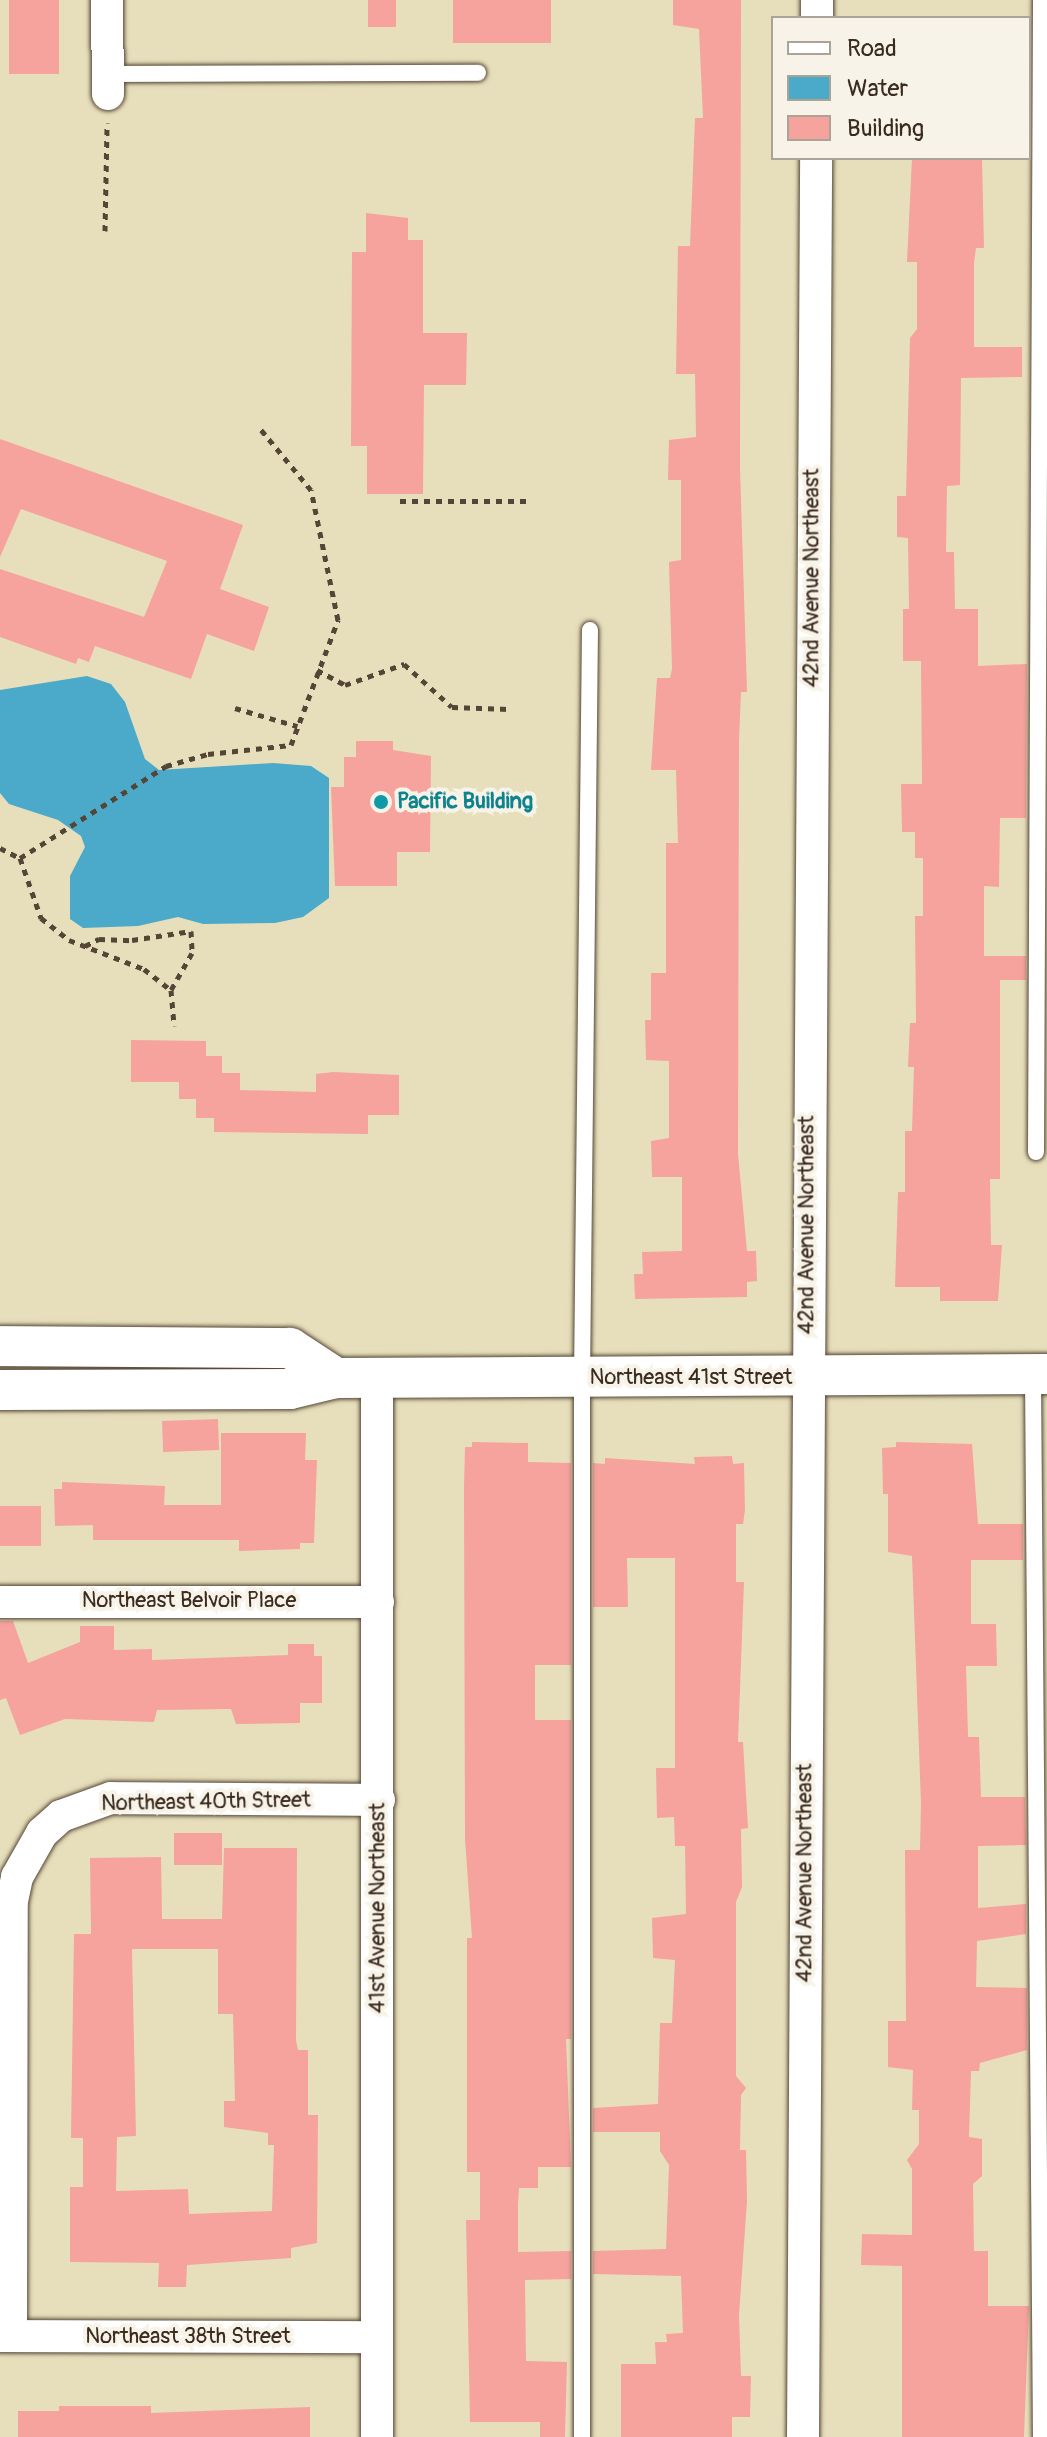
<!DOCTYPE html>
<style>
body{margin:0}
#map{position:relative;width:1047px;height:2437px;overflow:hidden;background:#e7dfbb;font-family:Pangolin,sans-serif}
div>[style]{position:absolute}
.water>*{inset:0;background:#4ba9ca}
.building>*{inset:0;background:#f6a29d;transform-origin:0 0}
.path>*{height:5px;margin-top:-2.5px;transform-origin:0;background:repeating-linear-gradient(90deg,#554536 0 6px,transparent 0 12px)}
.roads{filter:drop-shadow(0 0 2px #554536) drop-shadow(0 0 2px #554536)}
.service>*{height:16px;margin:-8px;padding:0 8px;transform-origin:8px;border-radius:8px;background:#fff}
.minor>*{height:32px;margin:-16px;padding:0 16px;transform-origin:16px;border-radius:16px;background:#fff}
.tertiary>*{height:40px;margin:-20px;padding:0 20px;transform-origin:20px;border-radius:20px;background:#fff}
.dots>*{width:22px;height:22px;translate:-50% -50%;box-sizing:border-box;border:4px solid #f7f3e8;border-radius:50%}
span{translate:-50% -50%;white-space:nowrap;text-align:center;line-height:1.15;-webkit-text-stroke:8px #f7f3e8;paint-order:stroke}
.street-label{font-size:22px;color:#3b2a1e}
.culture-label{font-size:22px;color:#0d838f;font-weight:700}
.left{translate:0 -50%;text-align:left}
.legend{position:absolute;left:771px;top:16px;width:260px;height:144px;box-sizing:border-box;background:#f7f3e8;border:2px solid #aca397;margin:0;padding:10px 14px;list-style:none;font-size:24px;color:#3b2a1e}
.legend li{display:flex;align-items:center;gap:16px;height:40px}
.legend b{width:40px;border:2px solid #aca397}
</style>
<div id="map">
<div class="water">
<i style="clip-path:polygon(87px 676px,111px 684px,125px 702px,145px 759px,159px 770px,273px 763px,311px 766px,329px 778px,329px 898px,303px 917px,275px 923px,203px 924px,178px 917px,138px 926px,83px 928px,70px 919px,70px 876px,85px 847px,81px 836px,58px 820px,9px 804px,0 793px,0 690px)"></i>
</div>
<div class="building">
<i style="left:9px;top:0;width:50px;height:74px"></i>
<i style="left:368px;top:0;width:28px;height:27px"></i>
<i style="left:453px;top:0;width:98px;height:43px"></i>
<i style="clip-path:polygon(673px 0,741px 0,740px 468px,747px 692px,741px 692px,739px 741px,738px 1154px,747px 1251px,756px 1251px,757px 1281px,747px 1282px,747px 1297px,635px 1299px,634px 1274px,643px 1274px,642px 1252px,682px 1251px,682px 1177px,652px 1177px,651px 1141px,669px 1138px,669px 1061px,646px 1060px,645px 1020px,651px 1020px,651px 973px,666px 973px,666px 843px,678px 843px,676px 770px,651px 770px,657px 678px,670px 678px,672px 669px,669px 562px,681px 560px,681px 480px,668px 480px,669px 440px,696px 437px,695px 374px,676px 374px,678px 246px,690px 246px,695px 118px,703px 118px,699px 29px,673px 25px)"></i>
<i style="clip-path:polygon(912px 158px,982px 158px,984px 248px,976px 248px,974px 263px,974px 347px,1022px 347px,1022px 377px,961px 378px,960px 485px,947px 486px,946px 552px,954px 552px,955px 609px,978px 609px,978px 666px,1027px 664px,1026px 818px,1000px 818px,999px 887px,984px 886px,984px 956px,1026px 956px,1026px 980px,1000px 980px,1000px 1179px,990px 1179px,991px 1245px,1002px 1245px,998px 1301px,940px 1301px,940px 1287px,895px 1287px,898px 1192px,905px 1192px,905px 1131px,912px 1131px,914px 1067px,908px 1067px,910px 1023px,916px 1023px,915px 916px,923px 916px,923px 858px,915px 858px,915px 832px,902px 832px,901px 784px,922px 784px,921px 661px,903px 661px,903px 609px,909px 609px,908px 538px,897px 537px,897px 496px,906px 496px,910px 338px,917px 329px,917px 262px,907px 262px)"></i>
<i style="clip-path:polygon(366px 213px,408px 218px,408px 240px,423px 240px,423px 333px,467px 333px,466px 385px,424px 385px,423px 494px,367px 494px,367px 446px,351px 446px,352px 252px,366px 252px)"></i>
<i style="clip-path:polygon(0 439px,243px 525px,220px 589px,269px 607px,254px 651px,207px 634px,191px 679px,95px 646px,89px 662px,78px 658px,76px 664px,0 637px,0 569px,144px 617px,167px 561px,21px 509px,0 557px)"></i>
<i style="clip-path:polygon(356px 741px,393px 741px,393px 750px,431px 756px,430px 852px,397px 852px,397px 886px,335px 886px,331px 787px,344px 787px,344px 757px,356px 757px)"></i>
<i style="clip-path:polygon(131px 1040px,206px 1041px,206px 1056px,222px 1056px,222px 1073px,240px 1073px,240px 1090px,316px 1092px,316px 1074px,333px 1072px,399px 1075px,399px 1115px,368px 1115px,368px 1134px,214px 1132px,214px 1118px,196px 1118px,196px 1099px,179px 1099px,179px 1082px,131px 1082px)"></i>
<i style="left:218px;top:1419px;width:31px;height:56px;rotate:88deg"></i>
<i style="clip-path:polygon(221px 1433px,306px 1433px,305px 1460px,317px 1460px,314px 1543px,300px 1543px,300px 1549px,239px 1551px,239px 1540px,93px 1540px,93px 1525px,55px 1526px,54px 1489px,62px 1489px,62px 1482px,165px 1486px,164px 1505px,221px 1505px)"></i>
<i style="clip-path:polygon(472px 1442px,528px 1443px,528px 1462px,571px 1463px,571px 1665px,535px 1665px,535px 1720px,571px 1720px,571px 2039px,566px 2039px,571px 2167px,538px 2167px,538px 2188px,519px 2188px,518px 2204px,518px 2252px,571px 2251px,571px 2279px,525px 2280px,526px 2361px,567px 2362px,565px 2437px,540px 2437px,540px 2422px,470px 2422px,466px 2220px,480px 2220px,480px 2172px,467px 2172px,467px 1938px,472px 1938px,465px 1839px,464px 1488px,465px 1447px,472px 1447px)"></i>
<i style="clip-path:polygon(896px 1442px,972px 1444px,978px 1524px,1023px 1524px,1023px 1560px,971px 1560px,971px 1624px,996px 1624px,997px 1666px,966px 1666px,968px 1737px,979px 1737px,981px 1797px,1025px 1797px,1026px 1845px,978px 1846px,978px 1908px,1026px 1904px,1026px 1934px,977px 1941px,976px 1987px,1027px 1988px,1027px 2050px,980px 2063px,979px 2071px,971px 2071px,969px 2137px,982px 2139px,982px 2176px,973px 2184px,974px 2251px,988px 2251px,988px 2306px,1029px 2306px,1024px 2437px,902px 2437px,902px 2266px,861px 2265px,862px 2234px,912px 2235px,912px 2169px,907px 2160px,919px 2144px,919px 2110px,912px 2110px,913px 2070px,888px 2067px,888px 2021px,906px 2021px,905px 1850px,920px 1850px,921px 1804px,912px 1556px,888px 1552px,888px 1494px,883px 1494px,882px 1448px,896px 1447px)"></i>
<i style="clip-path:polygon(732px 1456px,733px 1464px,744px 1463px,745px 1510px,743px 1524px,736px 1524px,736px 1582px,744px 1582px,738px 1742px,743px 1742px,748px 1828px,741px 1829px,742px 1887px,736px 1902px,736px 2076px,746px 2088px,741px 2095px,740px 2150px,746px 2150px,747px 2201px,739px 2315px,741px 2376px,751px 2376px,750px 2417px,732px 2417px,732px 2437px,621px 2437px,621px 2364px,656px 2364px,655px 2342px,667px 2342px,666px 2334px,683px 2333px,681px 2276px,593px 2274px,593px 2251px,666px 2249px,669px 2165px,660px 2151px,660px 2132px,593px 2132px,593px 2108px,658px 2104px,660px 2023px,672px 2023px,675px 1960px,653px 1958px,652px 1918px,686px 1914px,685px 1846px,675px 1846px,674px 1817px,657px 1818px,656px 1768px,675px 1768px,675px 1558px,627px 1558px,628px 1607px,593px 1607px,593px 1463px,605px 1464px,605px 1458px,695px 1464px,694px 1457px)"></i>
<i style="left:0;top:1506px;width:41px;height:40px"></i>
<i style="clip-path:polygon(0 1621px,13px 1621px,28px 1663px,80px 1642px,80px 1626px,114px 1626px,114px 1650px,152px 1649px,152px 1660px,288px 1655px,288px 1644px,314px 1644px,314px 1656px,322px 1656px,322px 1703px,300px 1703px,300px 1723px,236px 1724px,231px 1709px,157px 1710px,154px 1722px,65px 1719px,20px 1735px,6px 1698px,0 1700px)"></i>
<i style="left:222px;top:1833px;width:32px;height:48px;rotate:90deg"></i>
<i style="clip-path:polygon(evenodd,224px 1848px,297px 1848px,296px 2040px,298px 2050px,308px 2050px,308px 2115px,318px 2115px,317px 2243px,291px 2248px,291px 2258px,187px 2265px,186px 2287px,158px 2287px,159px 2263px,70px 2262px,70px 2187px,83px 2187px,83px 2138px,71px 2138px,74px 1934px,91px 1934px,90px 1858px,161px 1857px,162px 1919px,222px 1919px,224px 1848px,132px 1949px,218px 1949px,218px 2014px,233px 2014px,235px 2101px,224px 2101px,224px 2127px,268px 2133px,268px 2145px,274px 2145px,272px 2211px,189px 2214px,188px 2189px,116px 2191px,117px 2137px,136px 2136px,132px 1949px)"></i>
<i style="clip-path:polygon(59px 2406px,151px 2406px,151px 2413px,310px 2407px,310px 2437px,18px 2437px,18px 2411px,59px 2411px)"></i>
</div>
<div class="path">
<i style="left:105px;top:231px;width:108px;rotate:-88.9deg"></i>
<i style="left:400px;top:501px;width:129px"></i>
<i style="left:317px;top:670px;width:32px;rotate:28deg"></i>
<i style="left:345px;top:685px;width:63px;rotate:-19.6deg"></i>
<i style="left:404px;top:664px;width:64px;rotate:41.9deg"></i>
<i style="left:452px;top:707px;width:57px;rotate:2deg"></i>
<i style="left:235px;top:708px;width:65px;rotate:16.2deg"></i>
<i style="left:0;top:848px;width:22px;rotate:27deg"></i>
<i style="left:20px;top:858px;width:64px;rotate:70.7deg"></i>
<i style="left:41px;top:918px;width:36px;rotate:38deg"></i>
<i style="left:69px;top:940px;width:80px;rotate:21.1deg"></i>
<i style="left:144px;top:969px;width:34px;rotate:38deg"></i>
<i style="left:171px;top:990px;width:36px;rotate:85deg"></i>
<i style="left:20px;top:858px;width:173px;rotate:-32.2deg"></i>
<i style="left:166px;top:766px;width:44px;rotate:-15.9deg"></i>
<i style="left:208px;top:754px;width:83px;rotate:-6.2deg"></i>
<i style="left:291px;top:745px;width:134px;rotate:-69.4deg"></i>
<i style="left:338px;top:620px;width:133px;rotate:-101.7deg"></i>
<i style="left:311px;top:490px;width:83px;rotate:-129.6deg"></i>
<i style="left:85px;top:946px;width:16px;rotate:-27deg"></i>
<i style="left:99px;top:939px;width:33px;rotate:2deg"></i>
<i style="left:132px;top:940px;width:60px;rotate:-8.7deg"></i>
<i style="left:191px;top:931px;width:22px;rotate:87deg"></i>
<i style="left:192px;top:953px;width:43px;rotate:119.6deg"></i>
</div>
<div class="roads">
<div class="service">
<i style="left:108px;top:74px;width:370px;rotate:-0.2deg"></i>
<i style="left:1036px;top:1152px;width:1152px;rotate:-89.75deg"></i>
<i style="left:1033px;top:1375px;width:1062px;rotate:89.57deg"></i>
<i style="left:582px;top:2437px;width:1058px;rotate:-90deg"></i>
<i style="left:582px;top:1379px;width:749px;rotate:-89.39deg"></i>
</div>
<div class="minor">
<i style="left:107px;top:0;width:94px;rotate:89.4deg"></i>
<i style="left:817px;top:18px;width:18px;rotate:-90deg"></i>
<i style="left:0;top:1602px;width:378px"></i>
<i style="left:0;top:2336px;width:377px;rotate:0.2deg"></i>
<i style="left:11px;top:2336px;width:435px;rotate:-89.9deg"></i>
<i style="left:12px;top:1901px;width:25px;rotate:-78deg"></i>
<i style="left:17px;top:1877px;width:51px;rotate:-60.4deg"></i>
<i style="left:42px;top:1833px;width:25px;rotate:-42deg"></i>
<i style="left:61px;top:1816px;width:53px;rotate:-19.8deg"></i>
<i style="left:111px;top:1798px;width:268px;rotate:0.4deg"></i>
<i style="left:377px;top:2437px;width:1059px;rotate:-90deg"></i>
<i style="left:803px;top:2437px;width:2279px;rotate:-89.67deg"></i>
</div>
<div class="tertiary">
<i style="left:0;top:1346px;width:290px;rotate:0.4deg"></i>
<i style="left:290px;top:1348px;width:55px;rotate:33.1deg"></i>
<i style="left:0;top:1390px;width:290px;rotate:-0.2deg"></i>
<i style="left:290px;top:1389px;width:47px;rotate:-13.4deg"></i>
<i style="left:336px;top:1378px;width:711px;rotate:-0.32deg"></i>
</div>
</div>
<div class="dots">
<i style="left:381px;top:802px;background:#0f9aa8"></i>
</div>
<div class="street-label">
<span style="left:812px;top:578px;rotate:-90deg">42nd Avenue Northeast</span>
<span style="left:807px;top:1225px;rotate:-90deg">42nd Avenue Northeast</span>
<span style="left:691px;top:1378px">Northeast 41st Street</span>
<span style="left:189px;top:1601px">Northeast Belvoir Place</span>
<span style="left:206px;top:1802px;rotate:-1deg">Northeast 40th Street</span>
<span style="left:805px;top:1873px;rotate:-90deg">42nd Avenue Northeast</span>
<span style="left:378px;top:1908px;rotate:-90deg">41st Avenue Northeast</span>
<span style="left:188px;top:2337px">Northeast 38th Street</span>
</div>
<div class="culture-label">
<span class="left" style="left:397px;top:802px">Pacific Building</span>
</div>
<ul class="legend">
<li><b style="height:10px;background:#fff"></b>Road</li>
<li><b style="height:22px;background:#4ba9ca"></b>Water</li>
<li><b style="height:22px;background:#f6a29d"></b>Building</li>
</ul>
</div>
